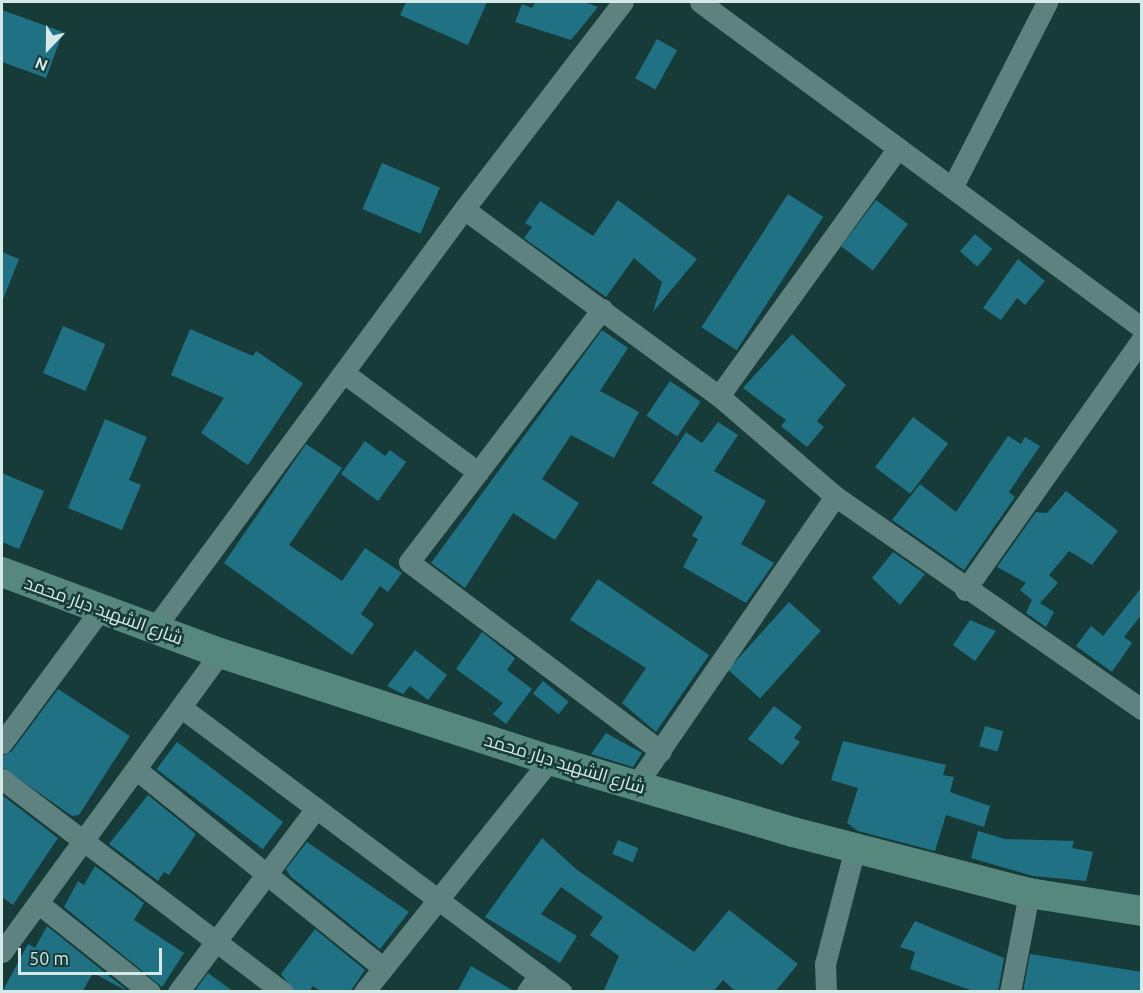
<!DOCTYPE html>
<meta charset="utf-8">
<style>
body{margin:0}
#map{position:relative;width:1143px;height:993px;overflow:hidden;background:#173b39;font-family:Ubuntu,Cairo,sans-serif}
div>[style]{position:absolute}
.building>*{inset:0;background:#217185;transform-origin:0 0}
.street>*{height:21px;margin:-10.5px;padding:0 10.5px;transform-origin:10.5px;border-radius:10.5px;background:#5e8280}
.secondary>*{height:30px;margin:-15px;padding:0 15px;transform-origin:15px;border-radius:15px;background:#57887e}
span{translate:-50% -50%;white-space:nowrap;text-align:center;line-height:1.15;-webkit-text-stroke:5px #173b39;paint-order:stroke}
.street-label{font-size:18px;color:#d5e9e7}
.frame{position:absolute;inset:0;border:3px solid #d5e9e7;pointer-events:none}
.north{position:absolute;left:18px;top:18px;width:60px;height:60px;-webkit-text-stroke:4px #173b39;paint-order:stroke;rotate:202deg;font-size:16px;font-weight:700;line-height:24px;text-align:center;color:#d5e9e7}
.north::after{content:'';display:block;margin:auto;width:21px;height:27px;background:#d5e9e7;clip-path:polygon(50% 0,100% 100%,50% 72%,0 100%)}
.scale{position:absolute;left:18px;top:948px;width:144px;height:27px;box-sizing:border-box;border:3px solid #d5e9e7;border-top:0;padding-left:8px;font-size:18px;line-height:21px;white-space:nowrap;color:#d5e9e7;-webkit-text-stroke:4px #173b39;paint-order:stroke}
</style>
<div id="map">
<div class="building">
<i style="clip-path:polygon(406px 2px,487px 2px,468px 45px,400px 15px)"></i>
<i style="clip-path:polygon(535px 2px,584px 2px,598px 7px,571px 40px,515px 22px,522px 4px,532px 8px)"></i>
<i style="clip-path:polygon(2px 10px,63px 32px,46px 78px,2px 62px)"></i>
<i style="left:657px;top:39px;width:23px;height:45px;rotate:29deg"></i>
<i style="left:382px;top:163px;width:63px;height:50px;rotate:23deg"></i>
<i style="left:788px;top:194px;width:42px;height:159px;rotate:33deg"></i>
<i style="clip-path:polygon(618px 200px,697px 259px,653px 312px,662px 282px,634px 258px,606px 297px,524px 238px,532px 227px,525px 223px,540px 201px,593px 236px)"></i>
<i style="left:876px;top:200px;width:40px;height:58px;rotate:37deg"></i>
<i style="left:975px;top:234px;width:23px;height:23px;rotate:41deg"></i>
<i style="clip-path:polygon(2px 252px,19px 259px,2px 302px)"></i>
<i style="clip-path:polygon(1018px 259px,1045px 281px,1025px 305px,1017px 298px,1001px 320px,983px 308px)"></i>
<i style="left:63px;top:326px;width:46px;height:51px;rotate:23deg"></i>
<i style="clip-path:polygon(190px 329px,253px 356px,256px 351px,303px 383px,248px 465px,201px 433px,224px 398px,171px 375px)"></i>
<i style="clip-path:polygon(602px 330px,628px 348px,600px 391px,639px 412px,614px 458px,571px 435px,542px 479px,579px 503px,555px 540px,513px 513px,465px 588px,431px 563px)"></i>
<i style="clip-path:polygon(792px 334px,846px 385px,817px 421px,824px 427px,807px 447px,781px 426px,786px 420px,743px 388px)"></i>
<i style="left:670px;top:381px;width:37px;height:42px;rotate:34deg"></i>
<i style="left:913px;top:417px;width:44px;height:63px;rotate:37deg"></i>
<i style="clip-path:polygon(105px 419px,147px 437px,129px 480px,141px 485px,122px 530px,68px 508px)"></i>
<i style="clip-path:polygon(718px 422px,738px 435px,714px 471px,766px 501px,741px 544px,774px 563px,746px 603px,683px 567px,698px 539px,692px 536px,703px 517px,652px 483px,686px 432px,702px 443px)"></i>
<i style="clip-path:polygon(1008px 436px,1021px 444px,1025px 437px,1040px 446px,1009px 492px,1015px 497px,964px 570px,892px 520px,920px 484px,956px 512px)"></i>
<i style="clip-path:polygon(365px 441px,385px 456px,390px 450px,406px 462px,378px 501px,341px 474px)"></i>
<i style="clip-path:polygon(306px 444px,342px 468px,289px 545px,342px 581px,365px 548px,402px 573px,388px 592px,380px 586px,361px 614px,374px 624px,352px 655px,224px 563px)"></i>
<i style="clip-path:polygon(2px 473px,44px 491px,19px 549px,2px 542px)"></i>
<i style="clip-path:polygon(1066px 491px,1118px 531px,1092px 565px,1069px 551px,1049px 575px,1058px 583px,1040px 603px,1054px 612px,1046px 627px,1026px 613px,1032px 600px,1020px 590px,1026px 583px,997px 567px,1036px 512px,1047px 513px)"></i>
<i style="clip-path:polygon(893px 552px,925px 574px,900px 605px,872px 578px)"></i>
<i style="clip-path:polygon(598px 579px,709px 655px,656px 732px,622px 703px,646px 668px,570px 620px)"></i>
<i style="clip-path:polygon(1142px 587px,1142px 614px,1124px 637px,1132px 643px,1112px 672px,1076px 646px,1091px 626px,1103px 636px)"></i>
<i style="left:789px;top:602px;width:43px;height:91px;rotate:42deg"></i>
<i style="clip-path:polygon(970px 620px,996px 631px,975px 661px,953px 645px)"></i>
<i style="clip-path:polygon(482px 632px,515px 658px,507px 670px,532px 689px,506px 724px,493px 714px,503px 703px,456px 669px)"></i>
<i style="clip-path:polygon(415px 650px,447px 675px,428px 700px,410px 686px,403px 694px,387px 686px)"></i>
<i style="left:543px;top:681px;width:33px;height:16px;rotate:39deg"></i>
<i style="clip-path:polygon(58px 689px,130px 736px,79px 815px,72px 816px,2px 767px,2px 756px,12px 751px)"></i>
<i style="clip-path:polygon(774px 706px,802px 727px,794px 738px,800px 742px,782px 765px,748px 739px)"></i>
<i style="left:985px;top:726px;width:19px;height:21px;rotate:16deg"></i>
<i style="clip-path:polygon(606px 733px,642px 753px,633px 767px,591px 754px)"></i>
<i style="clip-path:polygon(843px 741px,946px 765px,943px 775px,954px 777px,950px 792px,990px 806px,984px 827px,946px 815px,935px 851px,858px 831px,847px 823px,858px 788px,831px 780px)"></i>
<i style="left:177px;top:742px;width:133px;height:34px;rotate:37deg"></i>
<i style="clip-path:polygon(2px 795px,58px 838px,13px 905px,2px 897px)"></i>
<i style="clip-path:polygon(148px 795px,196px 834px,169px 875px,164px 872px,158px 881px,109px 844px)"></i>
<i style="clip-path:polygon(978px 831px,1005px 839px,1074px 841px,1072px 848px,1093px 852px,1086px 881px,1033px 876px,971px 858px)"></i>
<i style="clip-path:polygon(542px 838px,576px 869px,694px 952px,729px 910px,798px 964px,775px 992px,736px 992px,723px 980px,713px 992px,603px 992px,619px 956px,590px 935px,603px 917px,561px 887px,541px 914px,577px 936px,560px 963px,485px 917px)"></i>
<i style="left:618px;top:840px;width:22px;height:15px;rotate:22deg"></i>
<i style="clip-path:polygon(307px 842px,409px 912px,380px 949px,290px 876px,286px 869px)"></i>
<i style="clip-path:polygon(95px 866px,144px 903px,134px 920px,184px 953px,162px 987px,64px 907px,78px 881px,84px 885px)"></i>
<i style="clip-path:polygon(915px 921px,1004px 958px,998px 992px,976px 992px,910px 969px,915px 952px,900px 947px)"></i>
<i style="clip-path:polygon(47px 926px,129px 992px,93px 973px,82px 992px,2px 992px,28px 944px,35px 948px)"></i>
<i style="clip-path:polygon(315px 929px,365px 970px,350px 992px,322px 992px,313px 986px,309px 992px,295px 992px,281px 974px)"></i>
<i style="clip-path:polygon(1030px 954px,1142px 972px,1142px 992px,1023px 992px)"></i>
<i style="clip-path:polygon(471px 966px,514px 991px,514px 992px,457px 992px)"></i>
<i style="clip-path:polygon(208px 973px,234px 992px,194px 992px)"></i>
</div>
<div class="street">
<i style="left:700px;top:2px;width:549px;rotate:36.41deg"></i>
<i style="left:952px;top:188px;width:209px;rotate:-62.9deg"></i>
<i style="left:464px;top:209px;width:261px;rotate:-52.5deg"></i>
<i style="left:344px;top:373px;width:167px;rotate:36.5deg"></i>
<i style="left:478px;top:472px;width:205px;rotate:-52.7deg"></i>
<i style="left:719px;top:396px;width:306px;rotate:-54.2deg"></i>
<i style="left:478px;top:472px;width:113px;rotate:127.5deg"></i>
<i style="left:409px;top:562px;width:315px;rotate:36.9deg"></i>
<i style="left:965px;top:590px;width:307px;rotate:-54.8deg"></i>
<i style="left:154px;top:629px;width:522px;rotate:-53.57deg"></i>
<i style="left:464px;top:209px;width:316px;rotate:36.3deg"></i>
<i style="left:719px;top:396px;width:153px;rotate:40.8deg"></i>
<i style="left:835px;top:496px;width:374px;rotate:34.8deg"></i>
<i style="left:182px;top:708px;width:474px;rotate:36.8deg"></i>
<i style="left:2px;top:743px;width:165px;rotate:-53.6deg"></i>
<i style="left:137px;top:770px;width:314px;rotate:38.8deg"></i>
<i style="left:2px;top:779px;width:353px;rotate:37.2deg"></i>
<i style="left:636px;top:785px;width:351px;rotate:-55.4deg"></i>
<i style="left:38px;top:903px;width:143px;rotate:38.5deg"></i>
<i style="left:2px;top:952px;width:370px;rotate:-53.9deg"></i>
<i style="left:178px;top:992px;width:230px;rotate:-53.1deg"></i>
<i style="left:364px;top:992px;width:297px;rotate:-51.3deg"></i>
<i style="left:527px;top:992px;width:21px;rotate:-55deg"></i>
<i style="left:826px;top:992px;width:28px;rotate:-92deg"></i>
<i style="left:825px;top:964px;width:120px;rotate:-75.5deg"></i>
<i style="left:1010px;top:992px;width:101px;rotate:-79.1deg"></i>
</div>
<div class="secondary">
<i style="left:2px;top:572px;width:233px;rotate:20.4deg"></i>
<i style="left:220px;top:653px;width:347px;rotate:18deg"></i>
<i style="left:550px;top:760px;width:253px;rotate:16.5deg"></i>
<i style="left:793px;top:832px;width:244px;rotate:14.5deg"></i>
<i style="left:1029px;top:893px;width:114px;rotate:9.1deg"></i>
</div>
<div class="street-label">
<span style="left:104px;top:610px;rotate:20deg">شارع الشهيد دبار محمد</span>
<span style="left:565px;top:763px;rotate:17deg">شارع الشهيد دبار محمد</span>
</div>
<div class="frame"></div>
<div class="north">N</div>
<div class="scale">50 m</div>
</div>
